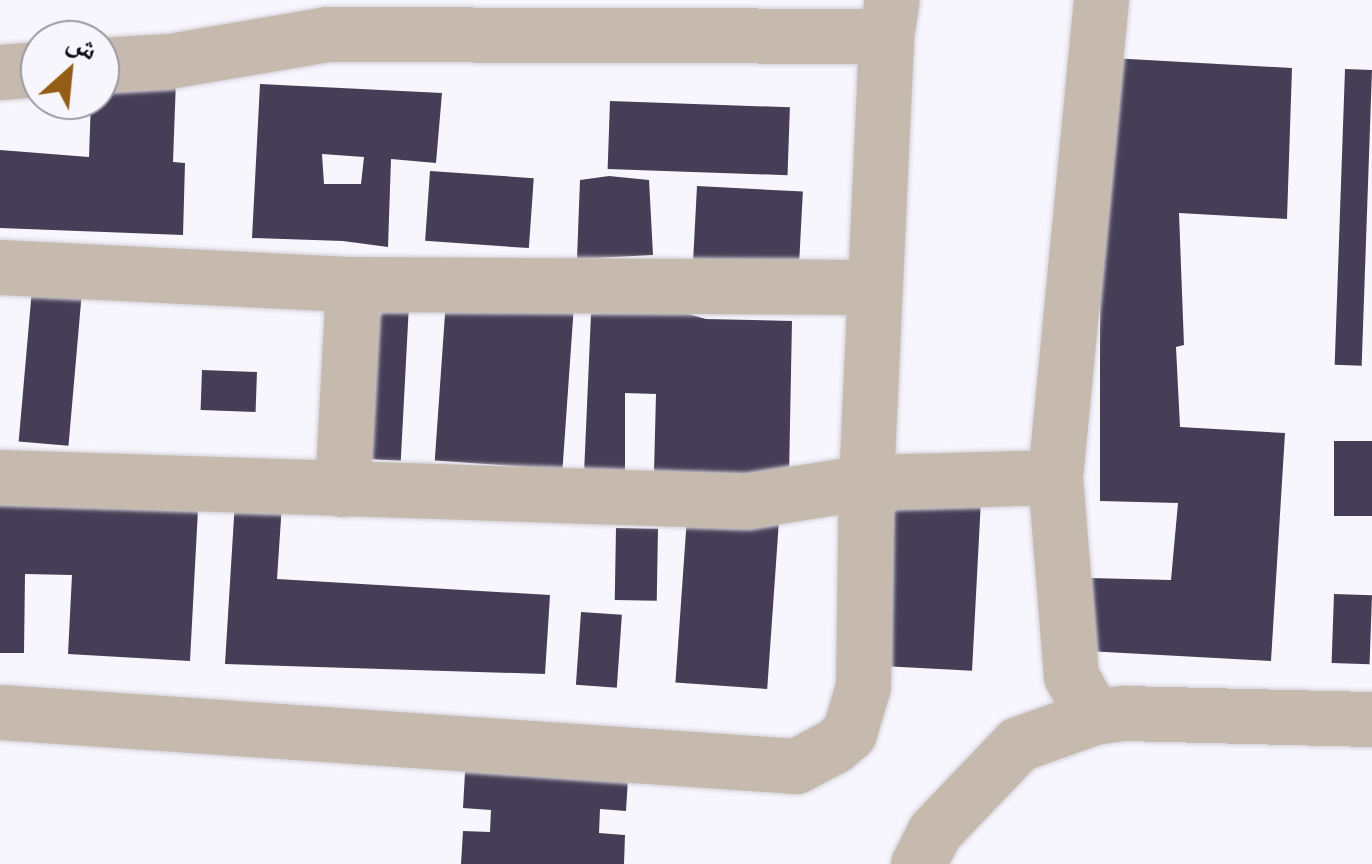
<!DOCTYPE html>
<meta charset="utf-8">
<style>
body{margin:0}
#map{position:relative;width:1372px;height:864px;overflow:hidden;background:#f8f6fd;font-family:"Public Sans","Noto Naskh Arabic",sans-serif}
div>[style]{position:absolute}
.building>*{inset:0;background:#463e56;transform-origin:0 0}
.roads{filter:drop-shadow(0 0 2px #d2d0d8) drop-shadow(0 0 2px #d2d0d8)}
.street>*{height:55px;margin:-27.5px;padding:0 27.5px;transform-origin:27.5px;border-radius:27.5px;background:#c6baae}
span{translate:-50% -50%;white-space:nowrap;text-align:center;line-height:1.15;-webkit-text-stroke:10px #f8f6fd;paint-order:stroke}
.north{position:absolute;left:20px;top:20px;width:100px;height:100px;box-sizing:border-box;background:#f8f6fd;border:2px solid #9a97a0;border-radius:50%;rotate:27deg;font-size:28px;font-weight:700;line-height:40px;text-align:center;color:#0d0914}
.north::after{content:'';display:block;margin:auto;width:35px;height:45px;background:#935d13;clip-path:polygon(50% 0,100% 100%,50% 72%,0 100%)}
</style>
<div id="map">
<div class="building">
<i style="clip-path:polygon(1111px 58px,1292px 68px,1287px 219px,1179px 213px,1184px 345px,1176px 347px,1180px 427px,1285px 433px,1271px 661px,1087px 651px,1089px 578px,1171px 580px,1178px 503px,1100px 501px,1100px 279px)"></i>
<i style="left:1345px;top:69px;width:27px;height:296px;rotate:2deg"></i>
<i style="clip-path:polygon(100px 77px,176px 80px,173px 162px,185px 163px,183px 235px,0 228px,0 150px,89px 157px,91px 100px,100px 100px)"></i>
<i style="clip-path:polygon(evenodd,260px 84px,442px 93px,436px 163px,391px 159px,388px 247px,343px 241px,252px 238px,260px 84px,322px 154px,364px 157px,361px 184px,324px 184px,322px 154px)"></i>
<i style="left:610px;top:101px;width:180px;height:68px;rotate:2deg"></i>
<i style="left:430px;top:171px;width:104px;height:70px;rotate:4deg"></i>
<i style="clip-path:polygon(609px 176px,649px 180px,653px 255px,577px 259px,580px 180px)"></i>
<i style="left:697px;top:186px;width:106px;height:73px;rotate:3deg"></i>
<i style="left:32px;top:289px;width:50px;height:153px;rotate:5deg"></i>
<i style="left:446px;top:300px;width:128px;height:161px;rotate:4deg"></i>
<i style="left:370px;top:303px;width:39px;height:156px;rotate:3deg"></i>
<i style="clip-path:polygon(629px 310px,681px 312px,706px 319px,792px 321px,789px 476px,654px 472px,656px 394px,625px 393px,625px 476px,584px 474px,591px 314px)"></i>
<i style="left:202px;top:370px;width:55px;height:40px;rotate:2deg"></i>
<i style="left:1372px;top:441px;width:75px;height:38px;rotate:90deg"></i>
<i style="left:886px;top:497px;width:95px;height:169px;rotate:3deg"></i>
<i style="clip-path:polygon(0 500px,198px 509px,190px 661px,68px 654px,72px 575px,25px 574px,24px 653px,0 653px)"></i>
<i style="clip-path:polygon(235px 501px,282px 504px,277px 579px,550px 595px,545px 674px,225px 664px)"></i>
<i style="left:687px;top:517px;width:92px;height:166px;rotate:4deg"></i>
<i style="left:616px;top:528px;width:42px;height:72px;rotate:1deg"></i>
<i style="left:1334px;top:594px;width:38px;height:69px;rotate:2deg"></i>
<i style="left:581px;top:612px;width:41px;height:73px;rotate:4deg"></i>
<i style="clip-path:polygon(466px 755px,629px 762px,626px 811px,600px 809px,599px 833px,625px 835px,624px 864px,461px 864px,463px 831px,490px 832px,491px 810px,463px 808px)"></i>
</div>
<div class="roads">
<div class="street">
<i style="left:100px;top:65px;width:69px;rotate:-3.3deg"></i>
<i style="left:169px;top:61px;width:160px;rotate:-9.7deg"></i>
<i style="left:327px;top:34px;width:559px;rotate:0.2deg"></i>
<i style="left:0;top:72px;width:40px;rotate:-4.3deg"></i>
<i style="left:0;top:267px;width:353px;rotate:2.8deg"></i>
<i style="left:353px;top:284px;width:521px;rotate:0.33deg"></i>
<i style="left:0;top:477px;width:747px;rotate:1.84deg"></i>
<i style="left:747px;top:501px;width:121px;rotate:-9.1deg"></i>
<i style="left:866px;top:482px;width:189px;rotate:-1.5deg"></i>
<i style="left:342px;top:489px;width:205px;rotate:-86.9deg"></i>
<i style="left:0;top:712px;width:798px;rotate:3.88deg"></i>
<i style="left:796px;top:766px;width:43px;rotate:-27.8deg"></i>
<i style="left:834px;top:746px;width:20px;rotate:-41deg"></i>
<i style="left:849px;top:733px;width:49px;rotate:-73.4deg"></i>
<i style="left:863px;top:686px;width:204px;rotate:-89.2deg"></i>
<i style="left:866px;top:482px;width:446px;rotate:-87.4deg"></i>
<i style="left:886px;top:36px;width:36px;rotate:-81deg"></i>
<i style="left:1094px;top:717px;width:47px;rotate:-119.3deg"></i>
<i style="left:1071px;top:676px;width:200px;rotate:-94.6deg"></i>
<i style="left:1055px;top:477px;width:479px;rotate:-84.5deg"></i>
<i style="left:918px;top:864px;width:36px;rotate:-63deg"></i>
<i style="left:934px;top:832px;width:122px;rotate:-46.3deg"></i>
<i style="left:1018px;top:744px;width:81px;rotate:-19.6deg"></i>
<i style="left:1094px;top:717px;width:30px;rotate:-8deg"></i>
<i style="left:1124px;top:713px;width:248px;rotate:1.4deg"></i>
</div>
</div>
<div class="north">ش</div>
</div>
